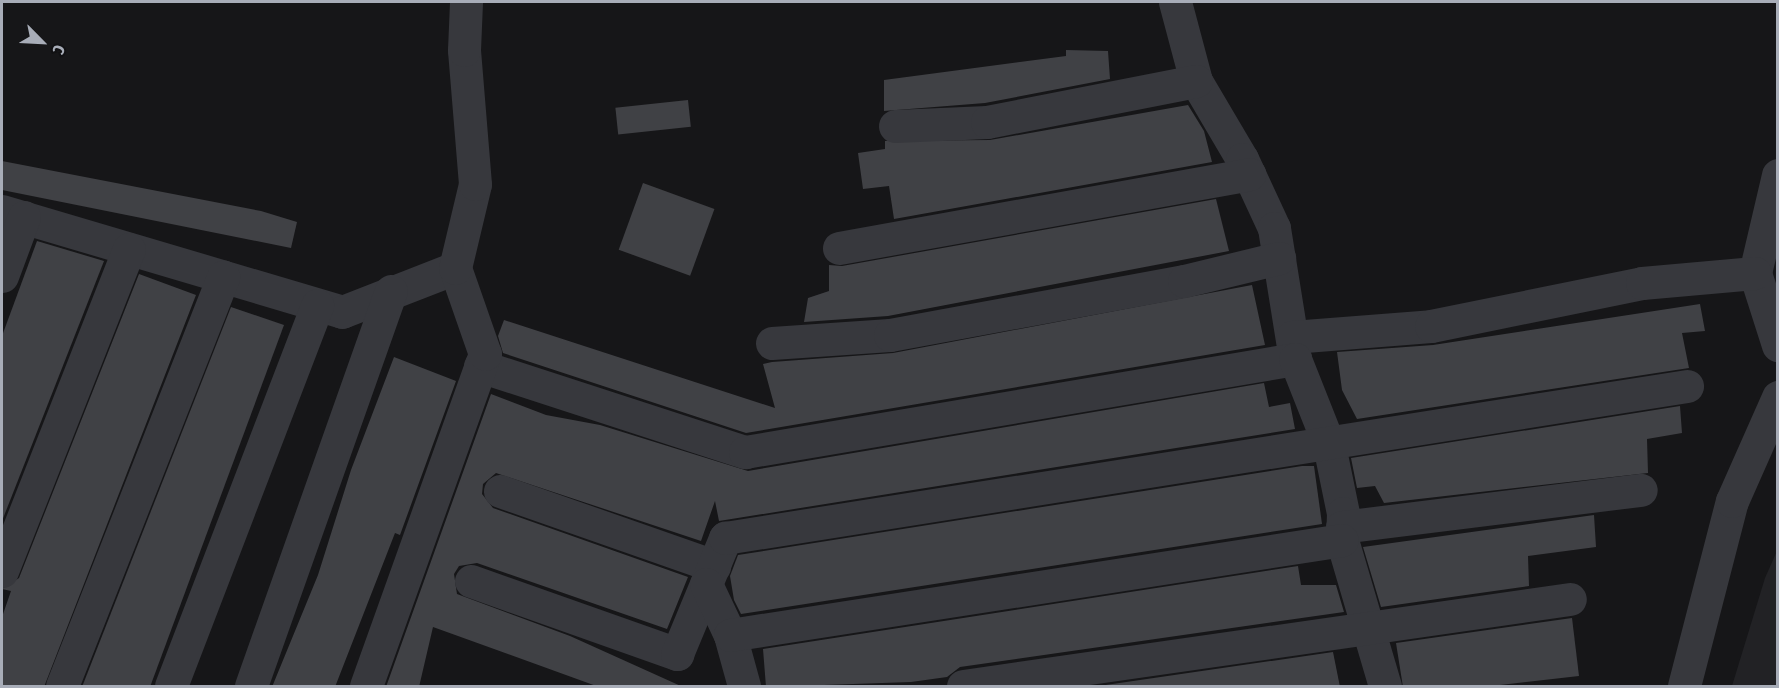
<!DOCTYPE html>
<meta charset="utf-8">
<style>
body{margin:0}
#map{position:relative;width:1779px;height:688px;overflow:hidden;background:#161618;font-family:"Fira Sans Condensed",sans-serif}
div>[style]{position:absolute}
.built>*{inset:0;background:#222225}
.building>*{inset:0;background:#404145;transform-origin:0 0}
.minor>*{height:33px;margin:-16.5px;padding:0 16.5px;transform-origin:16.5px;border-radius:16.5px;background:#37383d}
span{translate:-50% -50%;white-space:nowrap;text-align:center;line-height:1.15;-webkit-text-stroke:4.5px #111113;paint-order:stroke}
.frame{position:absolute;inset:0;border:3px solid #a8adb8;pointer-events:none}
.north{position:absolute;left:12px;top:12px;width:60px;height:60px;-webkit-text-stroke:4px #111113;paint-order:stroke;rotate:114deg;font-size:16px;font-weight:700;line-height:24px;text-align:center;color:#a8adb8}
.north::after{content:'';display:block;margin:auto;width:21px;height:27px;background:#a8adb8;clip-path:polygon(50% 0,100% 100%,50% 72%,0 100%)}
</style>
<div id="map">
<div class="built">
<i style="clip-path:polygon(1777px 551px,1777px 686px,1732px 686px,1765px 578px)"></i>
</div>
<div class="building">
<i style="clip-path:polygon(1066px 50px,1108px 51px,1110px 79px,985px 103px,884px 111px,884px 80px,1066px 56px)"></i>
<i style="left:688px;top:100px;width:27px;height:73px;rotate:84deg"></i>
<i style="clip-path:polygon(1188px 105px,1204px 131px,1212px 162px,894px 219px,889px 186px,863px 189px,858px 153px,885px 149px,885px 141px,990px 140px)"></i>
<i style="clip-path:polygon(2px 161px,261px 211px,297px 222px,291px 248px,2px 190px)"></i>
<i style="left:643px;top:183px;width:76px;height:71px;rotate:20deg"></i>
<i style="clip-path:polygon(1216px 199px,1229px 251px,888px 316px,804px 322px,808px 298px,829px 291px,829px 265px,842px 266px)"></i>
<i style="clip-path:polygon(37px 241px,104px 261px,2px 521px,2px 336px)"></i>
<i style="clip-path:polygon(139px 274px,196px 295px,44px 687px,2px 687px,2px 617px,11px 591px,2px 589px,19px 578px)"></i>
<i style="clip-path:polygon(1252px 285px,1265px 345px,746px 433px,503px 353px,498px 336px,504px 320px,775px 408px,763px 364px,772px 362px,893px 353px)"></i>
<i style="clip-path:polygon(1700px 304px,1705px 331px,1682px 333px,1689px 368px,1357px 419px,1342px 390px,1337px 352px,1433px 345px)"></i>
<i style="clip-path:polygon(231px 307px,284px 325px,150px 687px,82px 687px)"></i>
<i style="clip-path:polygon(394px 357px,456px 381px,400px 535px,395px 533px,335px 687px,272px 687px,318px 575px,351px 470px)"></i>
<i style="clip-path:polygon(1264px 383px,1269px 407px,1290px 403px,1295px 429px,719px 521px,715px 501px,701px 541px,496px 473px,483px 484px,482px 494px,493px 508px,688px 577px,667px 629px,477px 563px,459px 566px,454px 574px,457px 594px,570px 636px,683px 687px,599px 687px,433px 627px,419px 687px,386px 687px,491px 394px,546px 415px,600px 425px,748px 471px)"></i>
<i style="clip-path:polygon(1680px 406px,1682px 433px,1647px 439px,1648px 473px,1384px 503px,1375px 486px,1357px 488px,1351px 458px)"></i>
<i style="clip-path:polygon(1302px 466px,1314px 466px,1322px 524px,741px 614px,734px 600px,730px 576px,738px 555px)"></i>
<i style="clip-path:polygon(1594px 515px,1596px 547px,1528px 556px,1529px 586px,1381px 607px,1363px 547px)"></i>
<i style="clip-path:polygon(1298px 566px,1301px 585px,1336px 585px,1344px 612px,960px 667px,947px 677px,911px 682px,766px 687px,763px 649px)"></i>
<i style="clip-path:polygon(1572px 618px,1579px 676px,1483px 687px,1403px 687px,1396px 643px)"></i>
<i style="clip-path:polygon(1333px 652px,1340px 687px,1092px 687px)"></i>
</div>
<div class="minor">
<i style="left:1175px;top:2px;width:82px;rotate:75.1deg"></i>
<i style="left:1196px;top:81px;width:91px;rotate:59.5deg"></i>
<i style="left:1242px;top:159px;width:76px;rotate:65.1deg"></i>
<i style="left:1274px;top:228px;width:133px;rotate:80.9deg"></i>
<i style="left:895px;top:126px;width:92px;rotate:-2.5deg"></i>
<i style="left:987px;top:122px;width:213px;rotate:-11.1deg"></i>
<i style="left:1778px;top:175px;width:101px;rotate:103.2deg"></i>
<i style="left:1755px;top:273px;width:76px;rotate:72.3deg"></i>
<i style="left:2px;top:211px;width:355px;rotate:16.5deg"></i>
<i style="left:342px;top:312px;width:121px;rotate:-21.3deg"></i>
<i style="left:839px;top:248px;width:417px;rotate:-10.2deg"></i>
<i style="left:2px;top:276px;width:63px;rotate:-69.6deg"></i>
<i style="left:1292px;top:337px;width:139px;rotate:-4.5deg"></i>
<i style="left:1431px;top:326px;width:215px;rotate:-11.5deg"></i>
<i style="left:1642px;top:283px;width:113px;rotate:-5.1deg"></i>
<i style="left:772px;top:343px;width:118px;rotate:-3.9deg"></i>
<i style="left:890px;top:335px;width:299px;rotate:-10.4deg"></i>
<i style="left:1184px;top:281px;width:98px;rotate:-13.6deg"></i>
<i style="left:480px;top:366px;width:279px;rotate:18deg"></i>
<i style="left:745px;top:452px;width:558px;rotate:-9.6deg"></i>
<i style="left:1295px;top:359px;width:92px;rotate:68.4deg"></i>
<i style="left:1329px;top:445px;width:69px;rotate:78.4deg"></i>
<i style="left:1343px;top:513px;width:27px;rotate:92deg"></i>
<i style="left:1342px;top:540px;width:152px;rotate:73.6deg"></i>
<i style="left:500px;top:491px;width:227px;rotate:19.3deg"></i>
<i style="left:1342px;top:527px;width:301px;rotate:-7.1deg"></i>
<i style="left:2px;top:571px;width:346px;rotate:-68.5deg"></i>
<i style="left:471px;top:581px;width:219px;rotate:19.5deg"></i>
<i style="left:677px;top:654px;width:126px;rotate:-67.5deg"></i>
<i style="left:725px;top:538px;width:974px;rotate:-8.98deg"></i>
<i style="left:706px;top:584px;width:56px;rotate:64.8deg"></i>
<i style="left:730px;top:635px;width:53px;rotate:74.6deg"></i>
<i style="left:730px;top:635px;width:619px;rotate:-8.82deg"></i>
<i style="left:62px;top:686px;width:440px;rotate:-68.5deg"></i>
<i style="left:171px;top:686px;width:408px;rotate:-69deg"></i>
<i style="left:251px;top:686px;width:419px;rotate:-70.5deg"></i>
<i style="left:366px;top:686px;width:353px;rotate:-70.3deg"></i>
<i style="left:485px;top:354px;width:91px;rotate:-109.2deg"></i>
<i style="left:455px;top:268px;width:86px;rotate:-76.6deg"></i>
<i style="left:475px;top:184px;width:134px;rotate:-94.7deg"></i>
<i style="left:464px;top:50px;width:48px;rotate:-87.6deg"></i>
<i style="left:963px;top:686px;width:613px;rotate:-8.16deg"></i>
<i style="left:1684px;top:686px;width:191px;rotate:-75.5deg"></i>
<i style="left:1732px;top:501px;width:114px;rotate:-66.1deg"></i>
</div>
<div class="frame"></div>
<div class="north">С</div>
</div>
